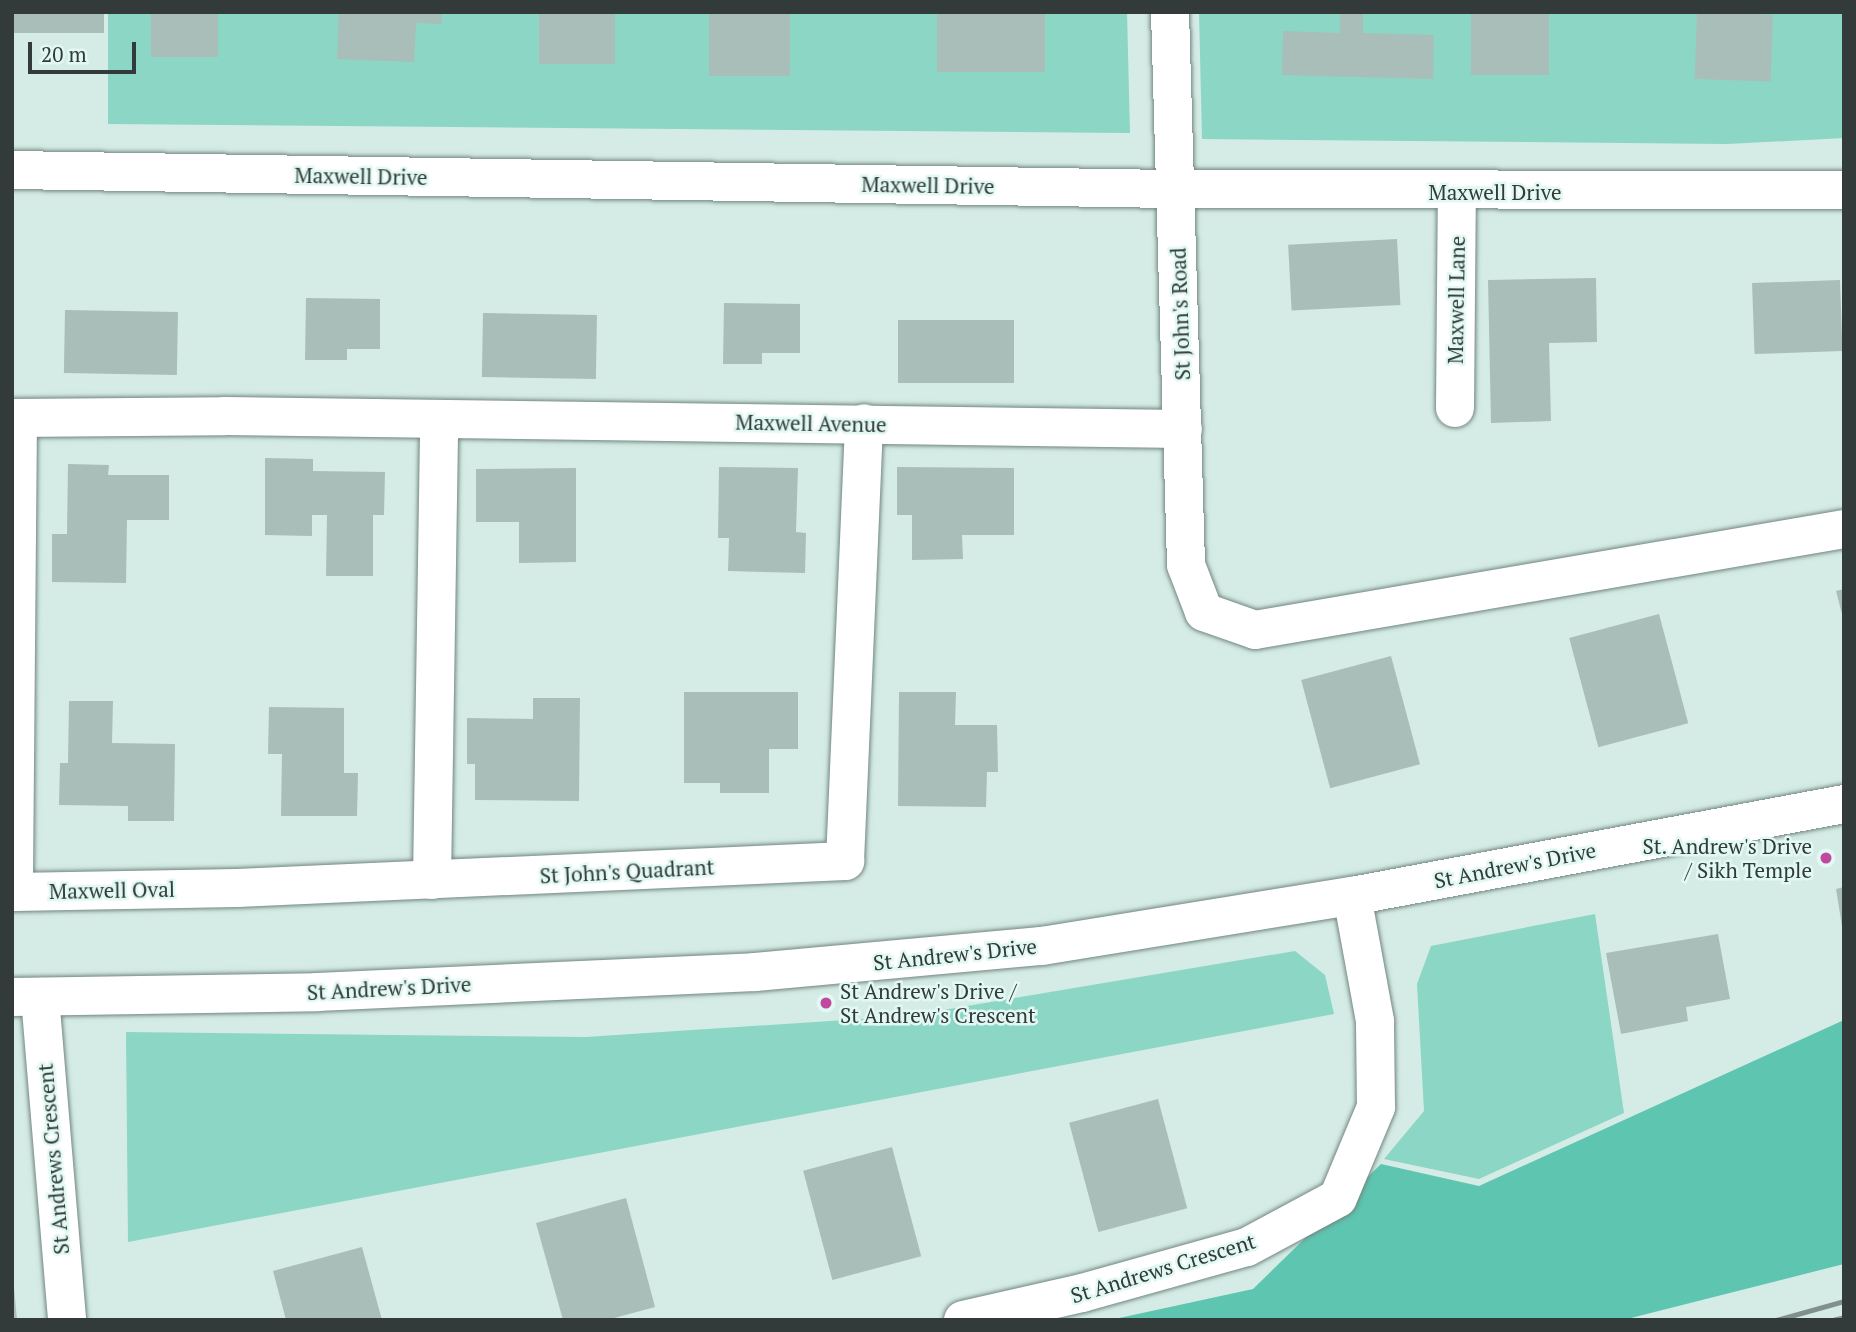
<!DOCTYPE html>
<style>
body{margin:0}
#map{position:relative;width:1856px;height:1332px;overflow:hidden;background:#d5ebe5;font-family:"PT Serif",serif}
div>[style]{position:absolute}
.green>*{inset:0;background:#8bd6c5}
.forest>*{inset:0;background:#5ec5b0}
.building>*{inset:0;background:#a9beb9;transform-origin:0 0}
.roads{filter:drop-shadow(0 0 2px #728681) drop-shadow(0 0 2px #728681)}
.minor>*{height:38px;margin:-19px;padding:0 19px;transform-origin:19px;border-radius:19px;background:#fff}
.rail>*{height:5px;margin:-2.5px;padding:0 2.5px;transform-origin:2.5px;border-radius:2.5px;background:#81908c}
.dots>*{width:19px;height:19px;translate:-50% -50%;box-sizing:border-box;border:4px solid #e2f8f2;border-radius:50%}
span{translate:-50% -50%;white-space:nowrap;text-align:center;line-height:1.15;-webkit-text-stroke:5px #e2f8f2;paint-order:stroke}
.street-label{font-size:21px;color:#323b39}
.poi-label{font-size:21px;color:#323b39}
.right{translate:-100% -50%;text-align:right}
.left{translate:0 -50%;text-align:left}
.frame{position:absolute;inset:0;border:14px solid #323b39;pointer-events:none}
.scale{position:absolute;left:28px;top:42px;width:108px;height:32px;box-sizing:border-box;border:4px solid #323b39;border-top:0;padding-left:9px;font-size:21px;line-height:24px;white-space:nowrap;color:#323b39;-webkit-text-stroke:5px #e2f8f2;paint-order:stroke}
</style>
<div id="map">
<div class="green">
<i style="clip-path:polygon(108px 12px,937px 12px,939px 72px,1045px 71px,1045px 12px,1127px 12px,1130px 133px,108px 124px)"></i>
<i style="clip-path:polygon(1199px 12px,1844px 12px,1844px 138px,1727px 144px,1202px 139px)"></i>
<i style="clip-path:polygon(1595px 914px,1624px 1113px,1479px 1179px,1384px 1159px,1424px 1111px,1417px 984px,1431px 946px)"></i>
<i style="clip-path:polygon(1295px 951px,1325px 975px,1334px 1014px,128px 1242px,126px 1032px,586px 1037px,907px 1016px)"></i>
</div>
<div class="forest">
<i style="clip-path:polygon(1844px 1020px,1844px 1264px,1623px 1320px,1110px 1320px,1253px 1289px,1381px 1164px,1479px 1186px)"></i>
</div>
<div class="building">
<i style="left:12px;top:12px;width:92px;height:21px"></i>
<i style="left:151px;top:12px;width:67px;height:45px"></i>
<i style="clip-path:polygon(339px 12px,442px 12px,441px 24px,416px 23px,414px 62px,337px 59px)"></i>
<i style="left:539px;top:12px;width:76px;height:52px"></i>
<i style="left:709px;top:12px;width:81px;height:64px"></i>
<i style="left:937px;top:12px;width:108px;height:60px"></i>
<i style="clip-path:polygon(1340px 12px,1363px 12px,1363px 33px,1434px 35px,1433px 79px,1282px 75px,1283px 31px,1340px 33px)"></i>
<i style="left:1471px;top:12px;width:78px;height:63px"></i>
<i style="left:1697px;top:12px;width:76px;height:67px;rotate:2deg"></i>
<i style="left:1397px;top:239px;width:66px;height:109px;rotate:87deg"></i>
<i style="clip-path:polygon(1596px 278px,1597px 342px,1549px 343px,1551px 421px,1491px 423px,1488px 280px)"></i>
<i style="left:1840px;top:280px;width:71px;height:88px;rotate:88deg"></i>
<i style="clip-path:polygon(306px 298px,380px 299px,380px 349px,347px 349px,347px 360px,305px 360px)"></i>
<i style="clip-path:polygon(724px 303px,800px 304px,800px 353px,762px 353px,762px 364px,723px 364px)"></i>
<i style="left:65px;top:310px;width:113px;height:63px;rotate:1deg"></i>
<i style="left:483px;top:313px;width:114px;height:64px;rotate:1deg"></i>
<i style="left:898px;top:320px;width:116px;height:63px"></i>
<i style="clip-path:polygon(265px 458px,313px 459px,313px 471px,385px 472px,384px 515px,373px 515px,373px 576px,326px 576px,327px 515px,312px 515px,312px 536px,265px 535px)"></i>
<i style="clip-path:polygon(68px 464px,109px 465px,108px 475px,169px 475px,169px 520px,127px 520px,126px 583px,52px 582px,52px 534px,67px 534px)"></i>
<i style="clip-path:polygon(719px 467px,798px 468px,796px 532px,806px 533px,805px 573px,728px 571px,729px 538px,718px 538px)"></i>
<i style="clip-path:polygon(897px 467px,1014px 468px,1014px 535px,962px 535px,963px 559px,912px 560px,912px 515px,897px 515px)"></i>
<i style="clip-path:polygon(576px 468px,576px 562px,519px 563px,519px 522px,476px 522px,476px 469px)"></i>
<i style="clip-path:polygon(1844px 589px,1844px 618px,1843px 618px,1836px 591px)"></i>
<i style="left:1659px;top:614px;width:113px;height:93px;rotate:75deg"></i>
<i style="left:1391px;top:656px;width:112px;height:93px;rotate:75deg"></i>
<i style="clip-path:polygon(684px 692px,798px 692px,798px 749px,769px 749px,769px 793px,720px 793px,720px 783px,684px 783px)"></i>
<i style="clip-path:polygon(899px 692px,956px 692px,955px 725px,997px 725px,998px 772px,987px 772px,986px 807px,898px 806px)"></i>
<i style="clip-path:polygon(533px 698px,580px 698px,579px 801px,475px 800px,475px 764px,467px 764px,467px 718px,533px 719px)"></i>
<i style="clip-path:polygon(69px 701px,113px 701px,112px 743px,175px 744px,174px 821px,128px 821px,128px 806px,59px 805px,60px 763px,68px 763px)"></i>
<i style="clip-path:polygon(269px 707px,344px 708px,344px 773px,358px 773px,357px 816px,281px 816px,282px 754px,268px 754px)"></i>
<i style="clip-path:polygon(1844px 887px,1844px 926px,1842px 926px,1836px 889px)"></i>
<i style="clip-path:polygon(1718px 934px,1730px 999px,1686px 1007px,1688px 1021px,1621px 1034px,1606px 953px)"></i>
<i style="left:1158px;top:1099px;width:113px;height:92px;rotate:75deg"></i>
<i style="left:892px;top:1147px;width:113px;height:92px;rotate:75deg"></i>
<i style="clip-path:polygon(626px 1198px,655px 1307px,607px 1320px,563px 1320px,536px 1223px)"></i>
<i style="clip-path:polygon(362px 1247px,382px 1320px,286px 1320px,273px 1271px)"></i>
<i style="clip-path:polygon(12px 1288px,14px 1288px,17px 1320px,12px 1320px)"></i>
</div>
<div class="roads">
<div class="minor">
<i style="left:1170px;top:12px;width:553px;rotate:88.34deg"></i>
<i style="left:1186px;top:565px;width:50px;rotate:69deg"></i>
<i style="left:1204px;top:612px;width:54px;rotate:19.4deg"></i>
<i style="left:1255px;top:630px;width:598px;rotate:-9.73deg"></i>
<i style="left:12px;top:170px;width:1164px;rotate:0.94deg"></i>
<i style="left:1176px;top:189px;width:668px;rotate:0.09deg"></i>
<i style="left:1455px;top:408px;width:216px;rotate:-89.5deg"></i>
<i style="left:12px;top:418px;width:213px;rotate:-0.5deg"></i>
<i style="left:225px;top:416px;width:958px;rotate:0.78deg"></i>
<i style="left:18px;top:418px;width:474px;rotate:90.5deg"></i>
<i style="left:14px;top:892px;width:223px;rotate:-1deg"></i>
<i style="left:237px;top:888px;width:609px;rotate:-2.54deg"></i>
<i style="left:845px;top:861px;width:438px;rotate:-87.5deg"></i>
<i style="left:432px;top:880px;width:461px;rotate:-89.1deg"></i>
<i style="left:12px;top:997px;width:305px;rotate:-0.9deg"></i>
<i style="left:317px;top:992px;width:438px;rotate:-2.6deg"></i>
<i style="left:755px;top:972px;width:288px;rotate:-5.2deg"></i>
<i style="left:1042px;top:946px;width:314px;rotate:-9.2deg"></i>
<i style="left:1352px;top:896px;width:501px;rotate:-10.59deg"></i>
<i style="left:40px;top:997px;width:324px;rotate:85.2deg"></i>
<i style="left:963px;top:1320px;width:122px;rotate:-12.8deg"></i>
<i style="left:1082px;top:1293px;width:171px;rotate:-15.6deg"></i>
<i style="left:1247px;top:1247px;width:103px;rotate:-28.3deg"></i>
<i style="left:1338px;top:1198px;width:99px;rotate:-67.3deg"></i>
<i style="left:1376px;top:1107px;width:86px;rotate:-90.7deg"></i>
<i style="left:1375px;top:1021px;width:127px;rotate:-100.4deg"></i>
</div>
</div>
<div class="rail">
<i style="left:1776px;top:1320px;width:71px;rotate:-15.6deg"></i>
<i style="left:1833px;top:1320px;width:11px;rotate:-15deg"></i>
</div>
<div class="dots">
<i style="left:1826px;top:858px;background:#c0489d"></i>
<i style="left:826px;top:1003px;background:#c0489d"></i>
</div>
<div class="street-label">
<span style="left:361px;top:176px;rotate:1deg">Maxwell Drive</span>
<span style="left:928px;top:185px;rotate:1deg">Maxwell Drive</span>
<span style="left:1495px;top:192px">Maxwell Drive</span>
<span style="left:1456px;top:300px;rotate:-89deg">Maxwell Lane</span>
<span style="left:1180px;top:314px;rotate:-92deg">St John's Road</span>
<span style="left:811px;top:423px;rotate:1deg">Maxwell Avenue</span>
<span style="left:1515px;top:865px;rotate:-11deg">St Andrew's Drive</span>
<span style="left:627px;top:871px;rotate:-3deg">St John's Quadrant</span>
<span style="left:112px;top:890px;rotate:-1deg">Maxwell Oval</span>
<span style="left:955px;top:954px;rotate:-6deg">St Andrew's Drive</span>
<span style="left:389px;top:988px;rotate:-3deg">St Andrew's Drive</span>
<span style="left:53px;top:1159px;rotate:-95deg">St Andrews Crescent</span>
<span style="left:1163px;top:1268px;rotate:-17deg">St Andrews Crescent</span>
</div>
<div class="poi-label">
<span class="right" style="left:1812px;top:858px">St. Andrew's Drive<br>/ Sikh Temple</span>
<span class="left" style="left:840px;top:1003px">St Andrew's Drive /<br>St Andrew's Crescent</span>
</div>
<div class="frame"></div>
<div class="scale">20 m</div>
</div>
